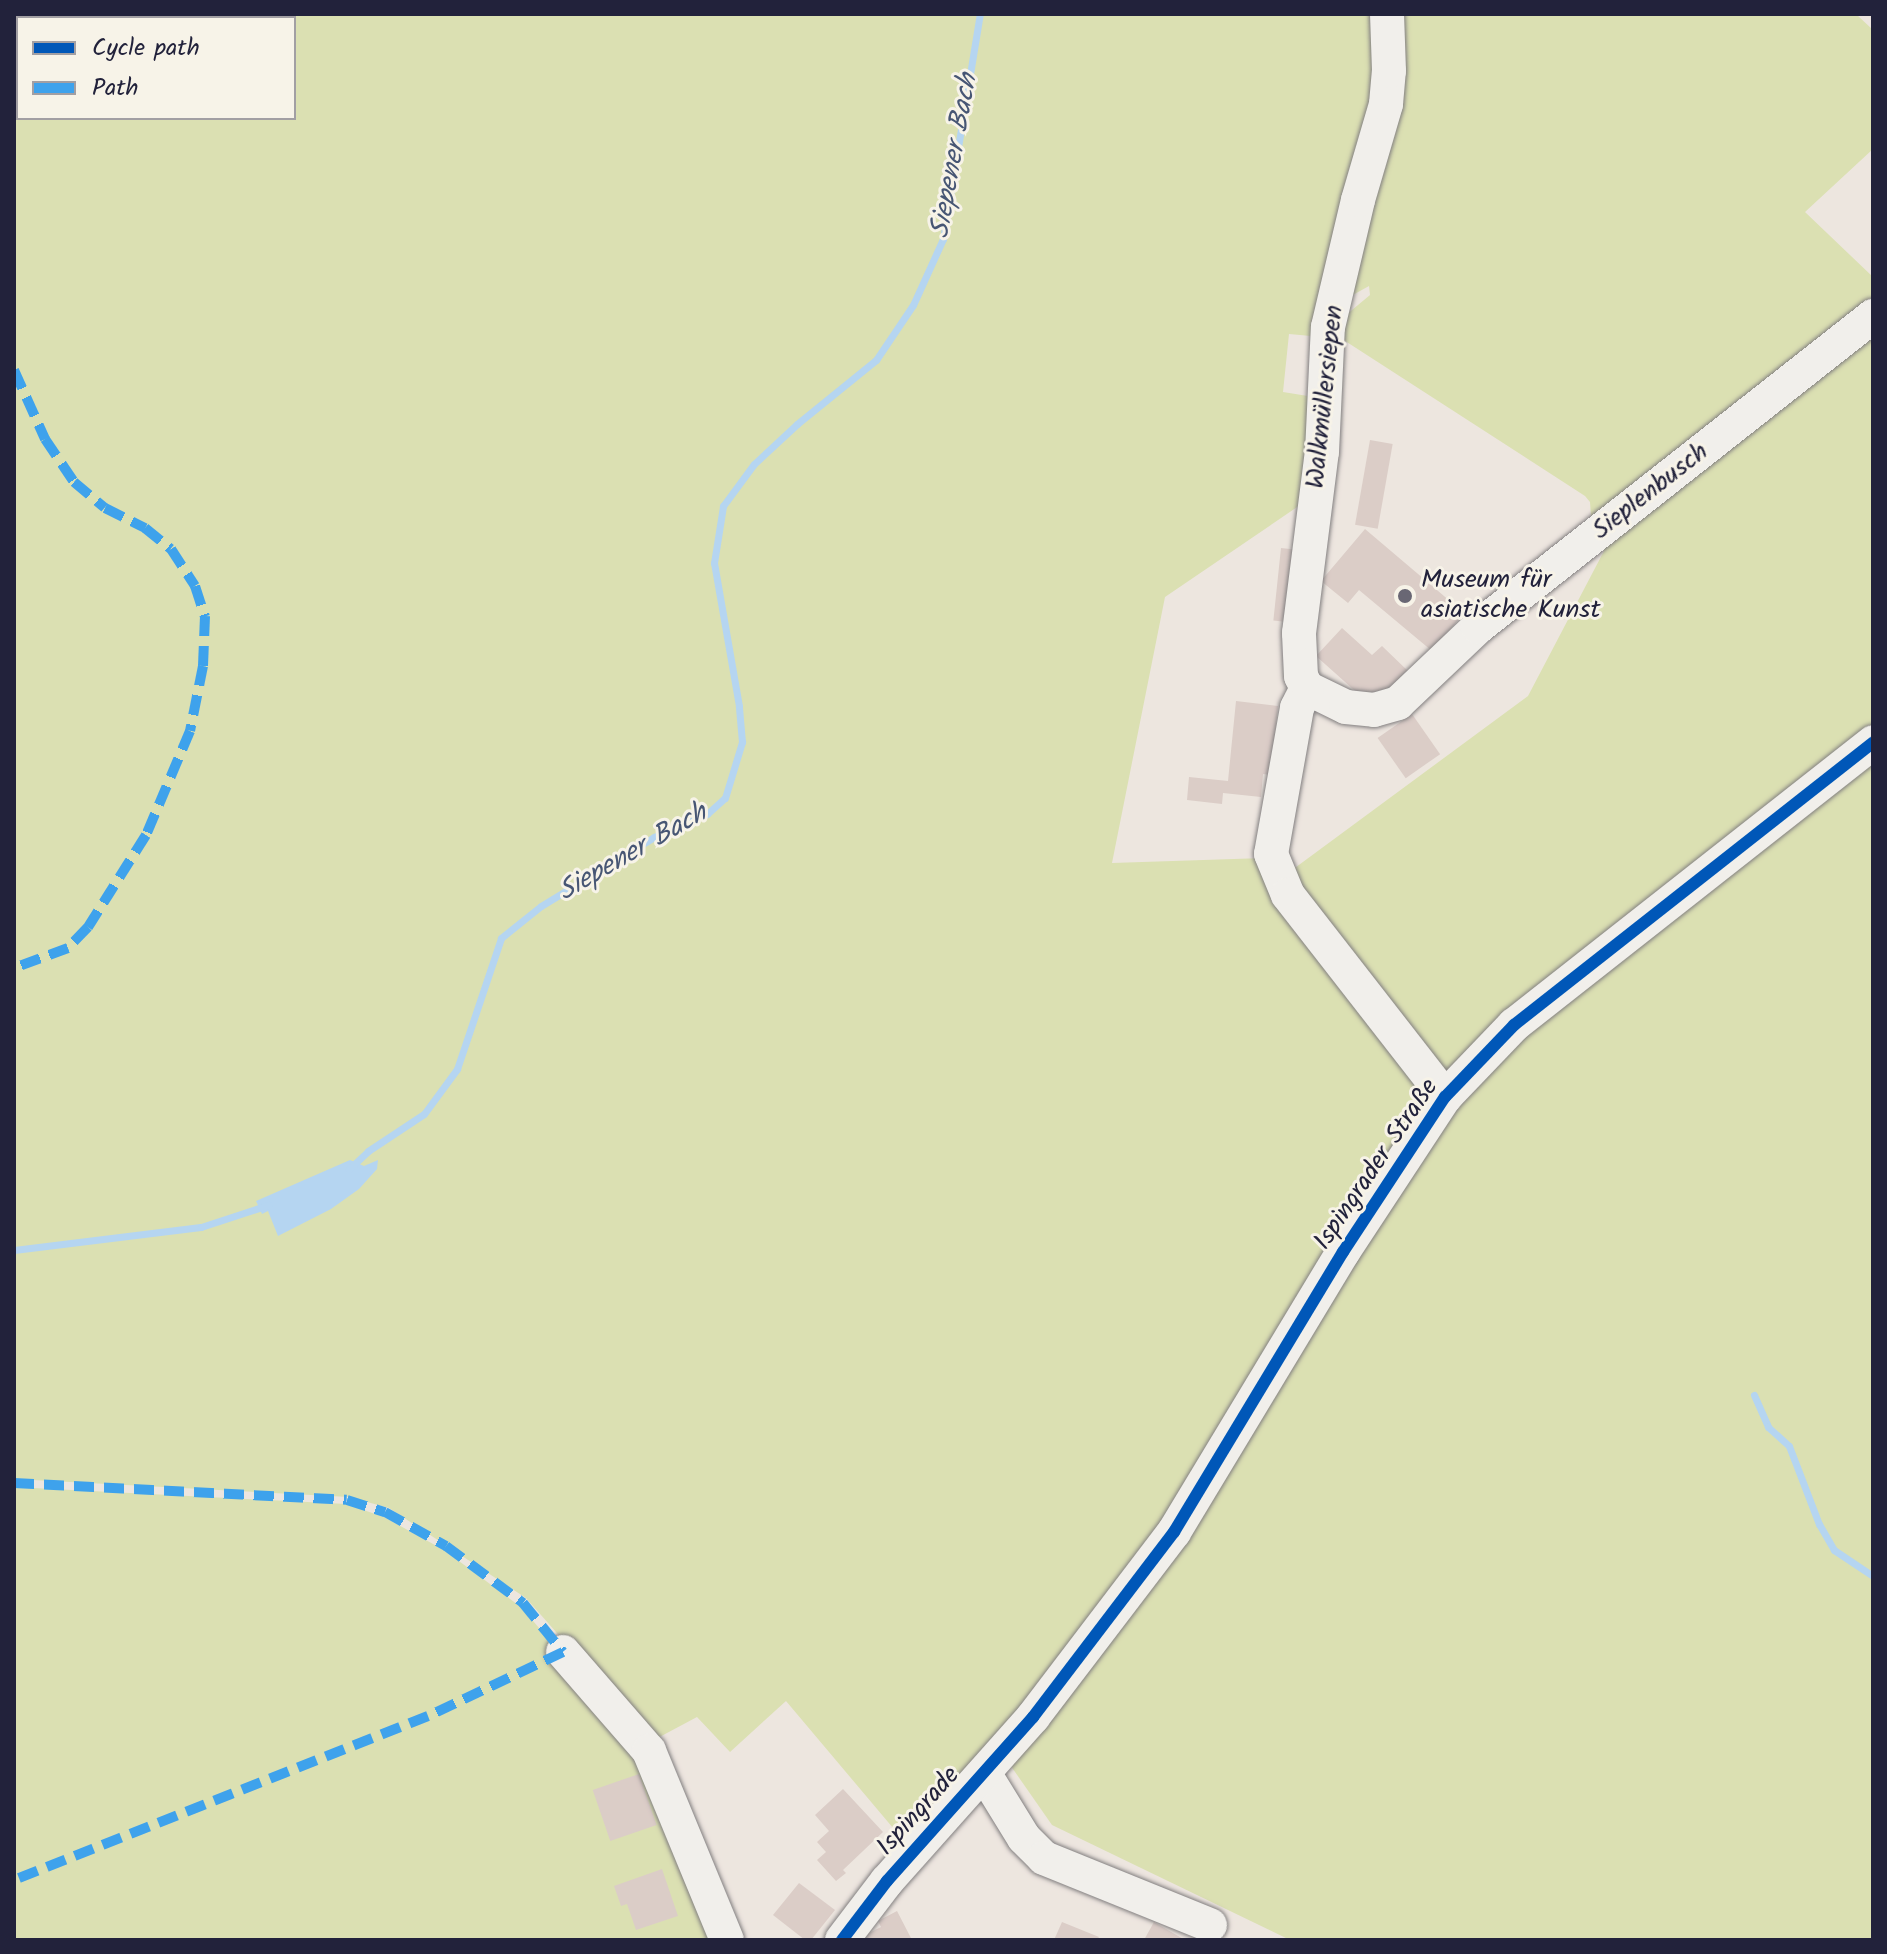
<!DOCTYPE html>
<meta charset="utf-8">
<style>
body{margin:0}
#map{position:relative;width:1887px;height:1954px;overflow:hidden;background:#ede6df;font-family:Kalam,sans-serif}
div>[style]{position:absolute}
.green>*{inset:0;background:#dbe0b2}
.water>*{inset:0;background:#b5d5f1}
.stream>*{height:7px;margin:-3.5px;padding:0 3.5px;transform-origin:3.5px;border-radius:3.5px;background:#b5d5f1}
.building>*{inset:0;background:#dbcdc7;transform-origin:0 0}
.roads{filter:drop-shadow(0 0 2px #827f80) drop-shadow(0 0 2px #827f80)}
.minor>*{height:34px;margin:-17px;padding:0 17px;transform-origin:17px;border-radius:17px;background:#f1efeb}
.quiet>*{height:10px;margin-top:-5px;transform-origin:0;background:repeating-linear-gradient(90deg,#3ea2ec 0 20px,transparent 0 30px)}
.cycleway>*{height:12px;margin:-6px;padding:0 6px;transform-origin:6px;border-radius:6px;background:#0057b8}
.dots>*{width:22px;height:22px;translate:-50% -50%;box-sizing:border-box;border:4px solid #f7f3e8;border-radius:50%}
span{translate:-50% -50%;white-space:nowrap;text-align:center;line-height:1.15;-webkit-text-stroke:6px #f7f3e8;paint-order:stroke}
.street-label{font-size:26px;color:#22223b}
.poi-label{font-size:26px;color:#22223b}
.left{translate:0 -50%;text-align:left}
.water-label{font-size:28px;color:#475674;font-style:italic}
.frame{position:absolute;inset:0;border:16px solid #22223b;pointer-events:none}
.legend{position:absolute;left:16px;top:16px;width:280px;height:104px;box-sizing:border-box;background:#f7f3e8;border:2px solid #a29fa3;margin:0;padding:10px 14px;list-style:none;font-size:24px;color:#22223b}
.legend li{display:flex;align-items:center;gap:16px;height:40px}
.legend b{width:40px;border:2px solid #a29fa3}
</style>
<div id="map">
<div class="green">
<i style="clip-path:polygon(evenodd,14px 14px,1381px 14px,1384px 71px,1311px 336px,1289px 334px,1283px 392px,1314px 397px,1306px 501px,1165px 597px,1112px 863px,1264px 858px,1440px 1099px,1109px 1614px,904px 1841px,786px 1701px,730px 1752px,697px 1717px,652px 1741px,526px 1598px,389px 1508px,349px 1497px,14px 1479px,14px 14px,18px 18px,294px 18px,294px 118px,18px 118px,18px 18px)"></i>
<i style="clip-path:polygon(1394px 14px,1856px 14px,1873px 30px,1873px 149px,1805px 212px,1873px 277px,1873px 314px,1711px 440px,1591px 516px,1590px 502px,1585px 496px,1339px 337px,1346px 315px,1370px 295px,1369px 286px,1342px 301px)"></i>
<i style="clip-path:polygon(1873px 323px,1873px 737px,1447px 1089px,1288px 873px,1528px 696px,1604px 551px,1598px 539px)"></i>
<i style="clip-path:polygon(1873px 746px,1873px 1940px,1290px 1940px,1052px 1825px,1006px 1759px,1456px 1095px)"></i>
<i style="clip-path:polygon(14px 1487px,346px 1504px,384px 1517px,444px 1550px,521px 1607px,646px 1752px,725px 1940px,14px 1940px)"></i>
</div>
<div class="water">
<i style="clip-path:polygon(350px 1160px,364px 1166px,378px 1160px,377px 1169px,359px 1189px,331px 1209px,278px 1236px,268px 1211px,262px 1214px,256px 1201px)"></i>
</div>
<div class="stream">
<i style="left:349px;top:1169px;width:26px;rotate:-43deg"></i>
<i style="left:368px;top:1151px;width:67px;rotate:-33.5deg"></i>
<i style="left:424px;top:1114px;width:56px;rotate:-53.7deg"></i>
<i style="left:457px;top:1069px;width:138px;rotate:-71.4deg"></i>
<i style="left:501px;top:938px;width:51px;rotate:-38.7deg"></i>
<i style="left:541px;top:906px;width:132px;rotate:-31.4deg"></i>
<i style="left:654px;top:837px;width:58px;rotate:-23.5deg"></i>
<i style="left:707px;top:814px;width:24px;rotate:-42deg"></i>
<i style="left:725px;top:798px;width:59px;rotate:-73.1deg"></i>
<i style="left:742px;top:742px;width:36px;rotate:-95deg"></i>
<i style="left:739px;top:706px;width:145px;rotate:-99.9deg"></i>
<i style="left:714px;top:563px;width:58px;rotate:-81deg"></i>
<i style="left:723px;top:506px;width:52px;rotate:-53.6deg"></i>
<i style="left:754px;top:464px;width:59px;rotate:-42.9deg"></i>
<i style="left:797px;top:424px;width:102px;rotate:-39deg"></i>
<i style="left:876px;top:360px;width:66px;rotate:-56.1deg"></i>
<i style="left:913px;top:305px;width:72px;rotate:-65.6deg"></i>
<i style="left:943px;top:239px;width:228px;rotate:-80.7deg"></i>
<i style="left:14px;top:1250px;width:188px;rotate:-7deg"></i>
<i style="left:201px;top:1227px;width:71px;rotate:-18.2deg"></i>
<i style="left:1754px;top:1395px;width:35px;rotate:66deg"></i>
<i style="left:1768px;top:1427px;width:28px;rotate:42deg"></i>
<i style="left:1789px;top:1446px;width:84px;rotate:69deg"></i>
<i style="left:1819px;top:1524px;width:30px;rotate:60deg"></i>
<i style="left:1834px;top:1550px;width:47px;rotate:33.7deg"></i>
</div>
<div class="building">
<i style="left:1370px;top:440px;width:23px;height:86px;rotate:10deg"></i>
<i style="clip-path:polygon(1365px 529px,1464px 613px,1432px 651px,1359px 590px,1348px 603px,1321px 581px)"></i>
<i style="left:1281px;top:548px;width:18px;height:73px;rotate:6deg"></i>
<i style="clip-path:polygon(1342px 628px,1372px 655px,1382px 646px,1408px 671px,1377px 704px,1363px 698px,1316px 656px)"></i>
<i style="clip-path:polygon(1236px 701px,1278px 706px,1271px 775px,1263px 774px,1261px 797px,1223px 793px,1222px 804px,1187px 800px,1189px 777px,1228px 781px)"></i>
<i style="left:1412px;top:714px;width:49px;height:42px;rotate:55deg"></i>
<i style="left:639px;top:1774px;width:54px;height:49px;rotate:71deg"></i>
<i style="clip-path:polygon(843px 1789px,883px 1832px,843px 1870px,846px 1873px,836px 1881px,817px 1860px,826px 1852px,817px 1842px,829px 1831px,815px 1815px)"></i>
<i style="clip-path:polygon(662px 1869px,678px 1916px,636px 1930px,627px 1904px,621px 1906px,614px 1886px)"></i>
<i style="clip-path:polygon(799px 1883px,835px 1910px,811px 1940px,805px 1940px,773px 1915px)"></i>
<i style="clip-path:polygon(897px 1911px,912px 1940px,855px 1940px,881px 1927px,878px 1921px)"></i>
<i style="clip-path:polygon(1062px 1922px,1099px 1937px,1097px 1940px,1054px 1940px)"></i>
<i style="clip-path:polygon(1154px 1922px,1185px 1940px,1144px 1940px)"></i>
</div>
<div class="roads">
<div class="minor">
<i style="left:1307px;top:688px;width:43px;rotate:26deg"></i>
<i style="left:1346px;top:707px;width:28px;rotate:6deg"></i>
<i style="left:1374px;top:710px;width:25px;rotate:-16deg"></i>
<i style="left:1398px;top:703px;width:110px;rotate:-43.5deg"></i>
<i style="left:1478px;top:627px;width:503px;rotate:-38.21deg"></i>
<i style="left:1307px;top:688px;width:13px;rotate:-117deg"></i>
<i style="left:1301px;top:676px;width:43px;rotate:-92.7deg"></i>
<i style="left:1299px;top:633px;width:182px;rotate:-82.8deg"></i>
<i style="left:1322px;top:452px;width:125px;rotate:-87.3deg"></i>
<i style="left:1328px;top:327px;width:130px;rotate:-76.7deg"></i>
<i style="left:1358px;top:200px;width:100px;rotate:-73.7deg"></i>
<i style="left:1386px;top:104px;width:33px;rotate:-85deg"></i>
<i style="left:1389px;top:71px;width:57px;rotate:-92deg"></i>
<i style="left:1307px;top:688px;width:22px;rotate:117deg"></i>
<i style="left:1297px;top:708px;width:148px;rotate:100.1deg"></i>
<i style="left:1271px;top:854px;width:44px;rotate:67.5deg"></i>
<i style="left:1288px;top:895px;width:256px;rotate:52.1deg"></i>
<i style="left:563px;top:1652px;width:131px;rotate:49deg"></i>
<i style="left:649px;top:1751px;width:204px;rotate:67.6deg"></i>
<i style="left:984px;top:1773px;width:76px;rotate:58.4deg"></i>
<i style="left:1024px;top:1838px;width:28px;rotate:45deg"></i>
<i style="left:1044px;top:1858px;width:179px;rotate:22deg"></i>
<i style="left:842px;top:1940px;width:74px;rotate:-52.7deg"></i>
<i style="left:887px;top:1881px;width:220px;rotate:-48.3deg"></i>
<i style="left:1033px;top:1717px;width:233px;rotate:-52.7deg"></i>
<i style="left:1174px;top:1532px;width:327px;rotate:-58.9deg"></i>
<i style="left:1343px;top:1252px;width:186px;rotate:-56.7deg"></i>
<i style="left:1445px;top:1097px;width:100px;rotate:-46.2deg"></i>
<i style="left:1514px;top:1025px;width:457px;rotate:-38.2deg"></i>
</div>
</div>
<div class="quiet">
<i style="left:14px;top:370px;width:76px;rotate:65.8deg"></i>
<i style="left:45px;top:439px;width:52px;rotate:56deg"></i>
<i style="left:74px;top:482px;width:40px;rotate:40deg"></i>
<i style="left:105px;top:508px;width:45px;rotate:26.6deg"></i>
<i style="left:145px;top:528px;width:33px;rotate:39deg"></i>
<i style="left:171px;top:549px;width:44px;rotate:57deg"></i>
<i style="left:195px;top:586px;width:32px;rotate:72deg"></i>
<i style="left:205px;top:616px;width:50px;rotate:92.3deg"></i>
<i style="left:203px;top:666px;width:66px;rotate:101.3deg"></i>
<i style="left:190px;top:731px;width:113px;rotate:112.9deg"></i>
<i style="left:146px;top:835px;width:109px;rotate:122.2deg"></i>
<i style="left:88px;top:927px;width:29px;rotate:134deg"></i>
<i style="left:68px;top:948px;width:58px;rotate:159.7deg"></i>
<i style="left:14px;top:1483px;width:333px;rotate:2.9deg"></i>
<i style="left:347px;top:1500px;width:40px;rotate:18deg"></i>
<i style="left:385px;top:1512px;width:70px;rotate:29.1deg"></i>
<i style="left:446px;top:1546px;width:96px;rotate:36.5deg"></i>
<i style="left:523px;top:1603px;width:63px;rotate:50.8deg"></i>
<i style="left:563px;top:1652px;width:149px;rotate:154.6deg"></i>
<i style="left:428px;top:1716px;width:445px;rotate:158.4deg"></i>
</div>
<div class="cycleway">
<i style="left:842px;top:1940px;width:74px;rotate:-52.7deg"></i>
<i style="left:887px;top:1881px;width:220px;rotate:-48.3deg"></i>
<i style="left:1033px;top:1717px;width:233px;rotate:-52.7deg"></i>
<i style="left:1174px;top:1532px;width:327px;rotate:-58.9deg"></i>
<i style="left:1343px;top:1252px;width:186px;rotate:-56.7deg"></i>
<i style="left:1445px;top:1097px;width:100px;rotate:-46.2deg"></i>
<i style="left:1514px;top:1025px;width:457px;rotate:-38.2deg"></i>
</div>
<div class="dots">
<i style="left:1405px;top:596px;background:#696774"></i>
</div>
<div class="street-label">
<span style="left:1326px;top:397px;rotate:-84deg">Walkmüllersiepen</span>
<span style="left:1651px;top:492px;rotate:-38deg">Sieplenbusch</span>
<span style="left:1377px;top:1165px;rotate:-56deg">Ispingrader Straße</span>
<span style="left:919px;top:1812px;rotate:-48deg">Ispingrade</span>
</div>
<div class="poi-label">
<span class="left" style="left:1421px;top:596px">Museum für<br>asiatische Kunst</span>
</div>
<div class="water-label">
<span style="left:955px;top:156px;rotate:-80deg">Siepener Bach</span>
<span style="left:633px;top:853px;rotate:-30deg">Siepener Bach</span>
</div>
<div class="frame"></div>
<ul class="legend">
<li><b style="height:10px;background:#0057b8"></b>Cycle path</li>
<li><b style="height:10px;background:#3ea2ec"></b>Path</li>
</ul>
</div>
